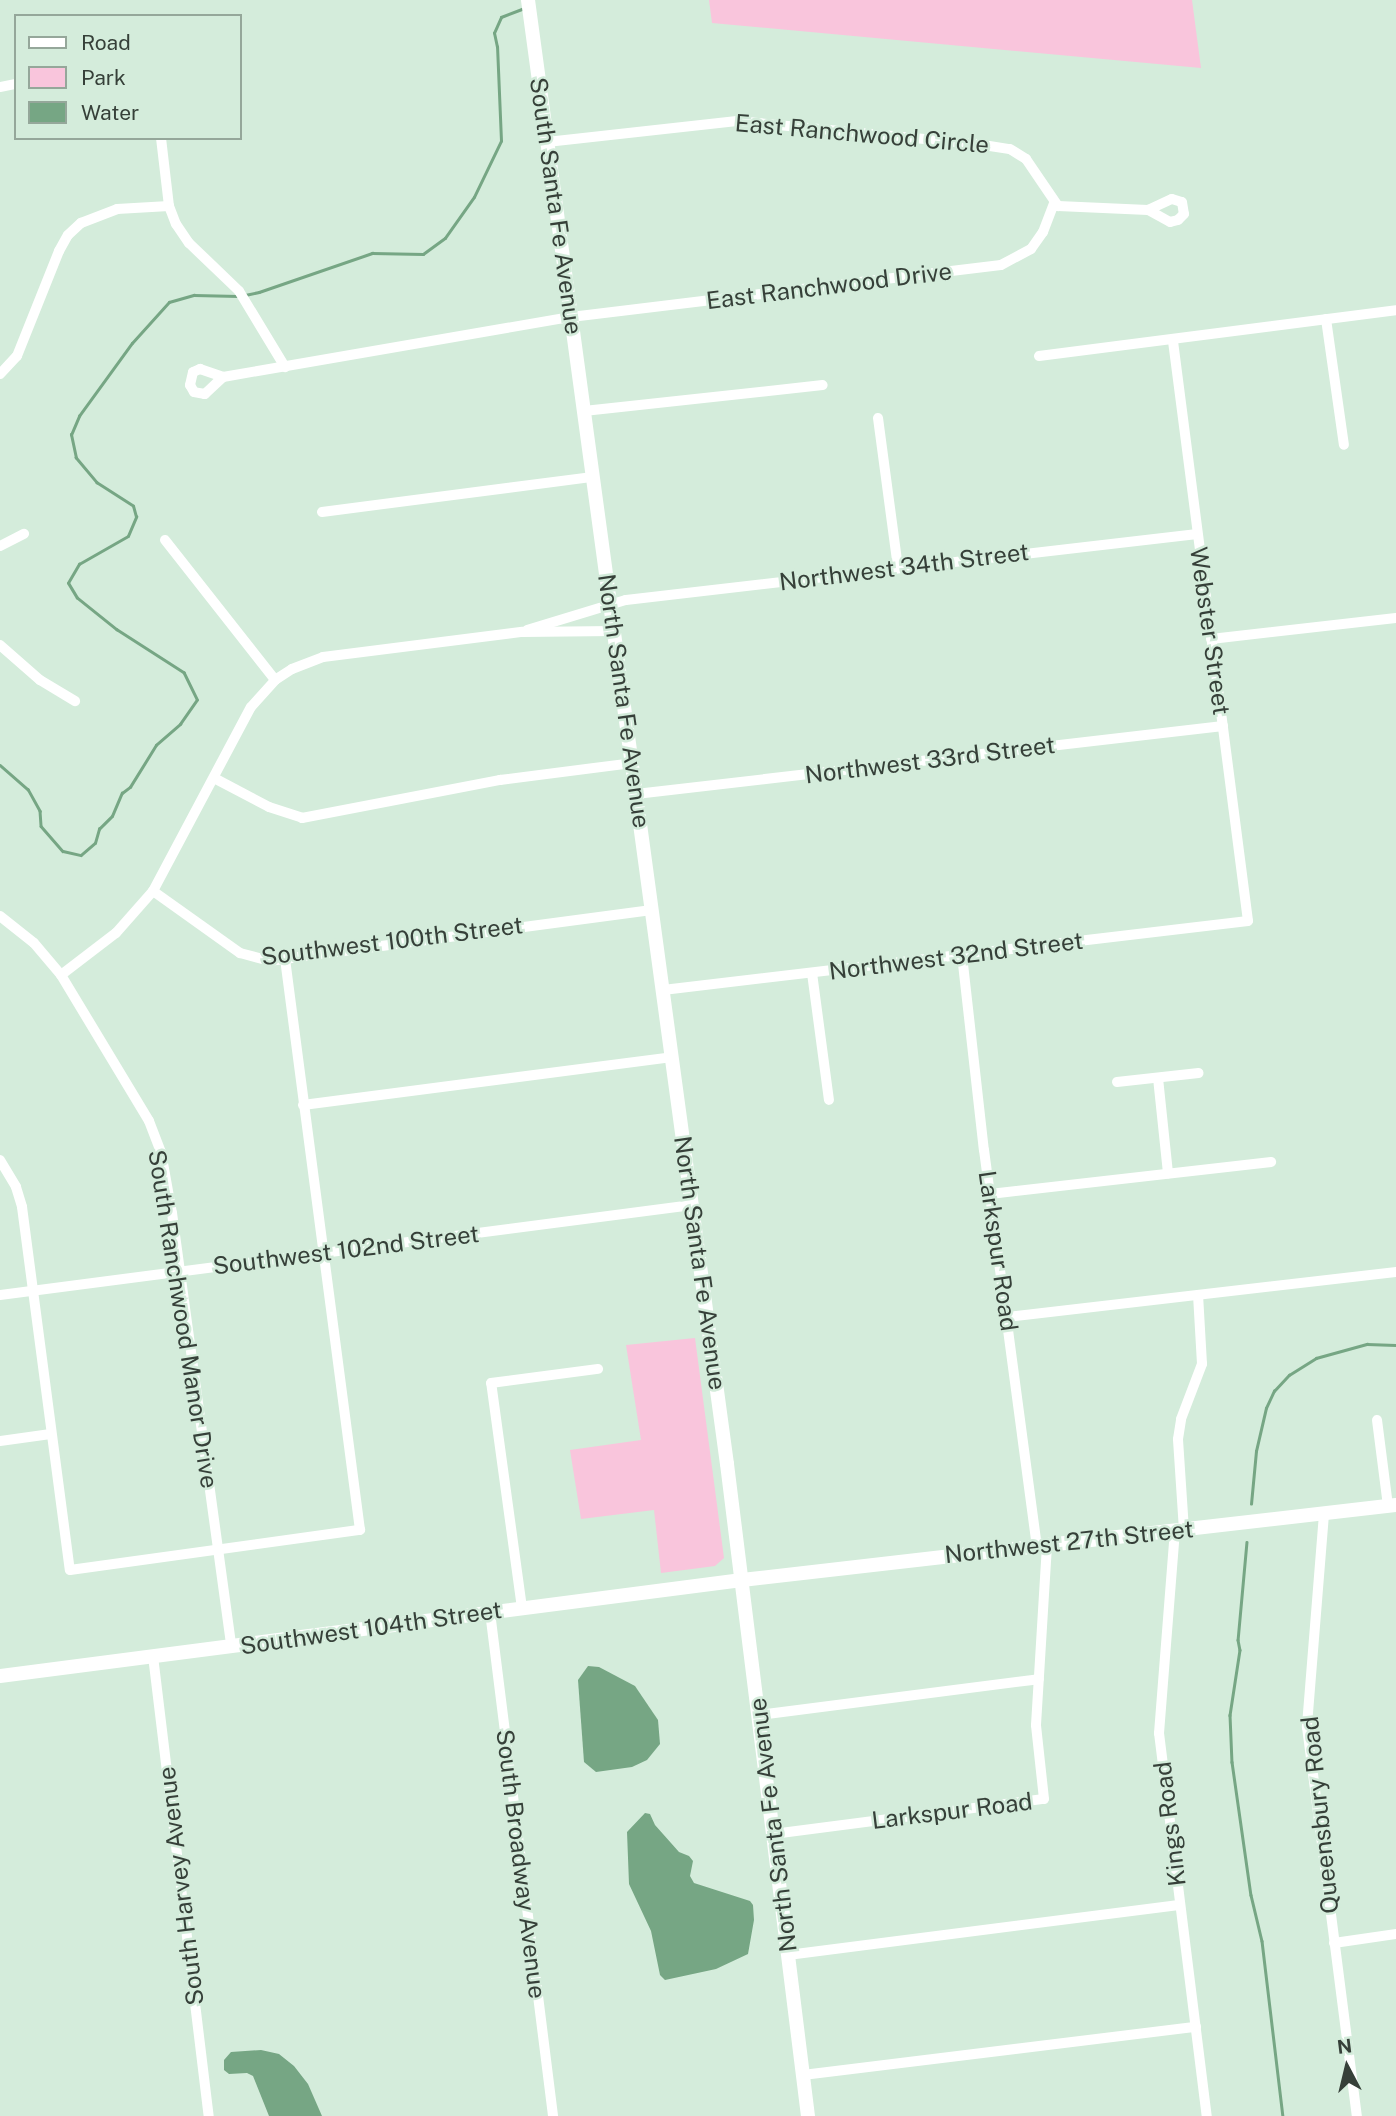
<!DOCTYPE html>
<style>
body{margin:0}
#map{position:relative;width:1396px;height:2116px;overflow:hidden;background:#d4ecdb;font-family:"Public Sans",sans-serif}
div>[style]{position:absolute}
.green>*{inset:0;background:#f9c5dc}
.water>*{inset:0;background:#76a684}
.stream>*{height:2.5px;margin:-1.25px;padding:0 1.25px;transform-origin:1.25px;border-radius:1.25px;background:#76a684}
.minor>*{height:10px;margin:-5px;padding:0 5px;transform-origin:5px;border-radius:5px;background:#fff}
.secondary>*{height:14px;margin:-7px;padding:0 7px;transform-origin:7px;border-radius:7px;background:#fff}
span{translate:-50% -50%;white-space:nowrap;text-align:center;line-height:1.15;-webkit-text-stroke:5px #d4ecdb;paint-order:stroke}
.street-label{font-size:24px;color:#364039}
.legend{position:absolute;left:14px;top:14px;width:228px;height:126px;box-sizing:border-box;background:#d4ecdb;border:2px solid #95a79a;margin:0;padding:9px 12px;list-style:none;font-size:21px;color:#364039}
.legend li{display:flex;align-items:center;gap:14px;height:35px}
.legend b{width:35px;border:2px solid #95a79a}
.north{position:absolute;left:1312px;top:2032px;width:70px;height:70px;-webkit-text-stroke:5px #d4ecdb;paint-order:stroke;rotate:353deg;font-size:19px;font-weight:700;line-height:28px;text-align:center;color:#364039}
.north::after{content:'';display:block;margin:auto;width:24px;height:32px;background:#364039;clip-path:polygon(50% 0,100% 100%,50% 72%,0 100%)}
</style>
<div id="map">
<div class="green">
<i style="clip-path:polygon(709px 0,1192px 0,1201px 68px,712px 23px)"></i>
<i style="clip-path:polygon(695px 1338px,724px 1558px,715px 1566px,661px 1573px,654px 1510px,581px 1519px,570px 1450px,641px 1440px,626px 1345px)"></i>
</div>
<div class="water">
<i style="clip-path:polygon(588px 1666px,599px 1667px,635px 1686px,658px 1720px,660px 1744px,647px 1760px,632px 1767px,596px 1772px,584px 1762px,578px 1680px)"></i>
<i style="clip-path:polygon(645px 1813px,650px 1814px,655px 1825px,679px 1852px,689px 1856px,693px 1861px,690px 1876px,694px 1883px,750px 1901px,753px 1905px,754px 1920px,748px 1954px,716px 1969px,665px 1980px,660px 1975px,651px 1931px,629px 1884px,627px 1832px)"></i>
<i style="clip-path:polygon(261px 2050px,279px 2054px,294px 2066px,308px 2084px,322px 2116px,269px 2116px,253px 2076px,247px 2073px,229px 2074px,224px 2070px,224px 2060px,231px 2052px)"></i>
</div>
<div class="stream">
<i style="left:245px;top:295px;width:14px;rotate:-12deg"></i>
<i style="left:259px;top:292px;width:120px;rotate:-19deg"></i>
<i style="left:372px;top:253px;width:51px;rotate:1.1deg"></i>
<i style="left:423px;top:254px;width:27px;rotate:-36deg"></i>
<i style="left:445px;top:238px;width:50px;rotate:-54.7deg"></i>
<i style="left:474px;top:197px;width:62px;rotate:-64.3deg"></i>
<i style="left:501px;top:141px;width:94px;rotate:-92.4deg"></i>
<i style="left:497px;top:47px;width:14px;rotate:-102deg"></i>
<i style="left:494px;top:33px;width:17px;rotate:-66deg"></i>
<i style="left:501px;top:17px;width:26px;rotate:-21deg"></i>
<i style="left:0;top:765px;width:37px;rotate:41deg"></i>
<i style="left:28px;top:789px;width:25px;rotate:61deg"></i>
<i style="left:40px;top:811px;width:15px;rotate:86deg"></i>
<i style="left:41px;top:826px;width:33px;rotate:49deg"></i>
<i style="left:63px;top:851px;width:18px;rotate:13deg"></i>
<i style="left:81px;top:855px;width:18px;rotate:-41deg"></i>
<i style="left:95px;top:843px;width:15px;rotate:-74deg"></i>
<i style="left:99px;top:829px;width:18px;rotate:-45deg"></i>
<i style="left:112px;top:816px;width:25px;rotate:-67deg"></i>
<i style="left:122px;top:793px;width:10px;rotate:-37deg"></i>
<i style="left:130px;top:787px;width:49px;rotate:-58.2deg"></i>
<i style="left:156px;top:745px;width:32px;rotate:-41deg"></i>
<i style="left:180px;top:724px;width:29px;rotate:-55deg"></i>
<i style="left:197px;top:700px;width:30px;rotate:-116deg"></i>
<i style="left:184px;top:673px;width:80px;rotate:-147.3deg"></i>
<i style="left:117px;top:630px;width:51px;rotate:-141.3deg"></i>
<i style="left:77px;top:598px;width:17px;rotate:-121deg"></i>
<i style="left:68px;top:583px;width:22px;rotate:-60deg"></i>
<i style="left:79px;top:564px;width:56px;rotate:-29.7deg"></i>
<i style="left:128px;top:536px;width:21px;rotate:-67deg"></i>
<i style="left:136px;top:517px;width:11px;rotate:-105deg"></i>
<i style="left:133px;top:506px;width:43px;rotate:-147.4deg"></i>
<i style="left:97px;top:483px;width:33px;rotate:-130deg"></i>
<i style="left:76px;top:458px;width:24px;rotate:-102deg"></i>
<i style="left:71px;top:435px;width:21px;rotate:-67deg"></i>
<i style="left:79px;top:416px;width:90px;rotate:-54deg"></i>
<i style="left:132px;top:343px;width:55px;rotate:-47.9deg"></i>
<i style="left:169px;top:302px;width:26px;rotate:-16deg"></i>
<i style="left:194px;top:295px;width:44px;rotate:1.3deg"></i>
<i style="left:1251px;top:1504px;width:53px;rotate:-84.6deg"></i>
<i style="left:1256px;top:1451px;width:44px;rotate:-76.9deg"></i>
<i style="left:1266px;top:1408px;width:19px;rotate:-65deg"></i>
<i style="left:1274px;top:1391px;width:22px;rotate:-47deg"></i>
<i style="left:1289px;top:1375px;width:32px;rotate:-32deg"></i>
<i style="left:1316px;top:1358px;width:53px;rotate:-15.4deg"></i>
<i style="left:1367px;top:1344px;width:29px;rotate:2deg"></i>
<i style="left:1247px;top:1542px;width:98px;rotate:95.2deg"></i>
<i style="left:1238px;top:1640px;width:10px;rotate:79deg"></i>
<i style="left:1240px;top:1650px;width:66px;rotate:98.7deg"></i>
<i style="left:1230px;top:1715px;width:47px;rotate:87.6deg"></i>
<i style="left:1232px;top:1762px;width:134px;rotate:81.9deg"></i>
<i style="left:1251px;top:1895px;width:47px;rotate:76.6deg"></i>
<i style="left:1262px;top:1941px;width:176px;rotate:83.2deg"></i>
</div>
<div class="minor">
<i style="left:0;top:87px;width:16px;rotate:-11deg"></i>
<i style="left:161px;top:138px;width:68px;rotate:83.3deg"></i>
<i style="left:169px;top:206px;width:19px;rotate:69deg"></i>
<i style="left:176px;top:224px;width:23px;rotate:56deg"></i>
<i style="left:189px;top:243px;width:69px;rotate:43.8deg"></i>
<i style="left:239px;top:291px;width:89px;rotate:58.8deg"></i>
<i style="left:547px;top:142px;width:191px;rotate:-6.3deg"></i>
<i style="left:737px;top:121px;width:241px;rotate:5.5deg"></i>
<i style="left:977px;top:144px;width:33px;rotate:9deg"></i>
<i style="left:1010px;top:149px;width:19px;rotate:32deg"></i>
<i style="left:1026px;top:159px;width:57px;rotate:55.8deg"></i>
<i style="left:1058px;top:206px;width:90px;rotate:2.5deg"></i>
<i style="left:1148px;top:210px;width:26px;rotate:-25deg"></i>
<i style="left:1172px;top:199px;width:10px;rotate:17deg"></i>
<i style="left:1182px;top:202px;width:12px;rotate:81deg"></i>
<i style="left:1184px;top:214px;width:8px;rotate:135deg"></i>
<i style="left:1178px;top:220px;width:8px;rotate:166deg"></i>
<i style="left:1170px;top:222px;width:25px;rotate:-151deg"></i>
<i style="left:1326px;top:319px;width:127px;rotate:81.9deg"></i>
<i style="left:1039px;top:356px;width:360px;rotate:-7.3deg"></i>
<i style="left:0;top:374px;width:25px;rotate:-47deg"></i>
<i style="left:17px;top:356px;width:113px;rotate:-68.2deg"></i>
<i style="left:59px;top:251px;width:18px;rotate:-61deg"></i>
<i style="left:68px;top:235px;width:18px;rotate:-43deg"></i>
<i style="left:81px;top:223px;width:39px;rotate:-21deg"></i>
<i style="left:117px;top:209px;width:52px;rotate:-3.3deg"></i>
<i style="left:223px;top:377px;width:25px;rotate:137deg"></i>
<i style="left:205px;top:394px;width:11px;rotate:-170deg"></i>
<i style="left:194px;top:392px;width:8px;rotate:-120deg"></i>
<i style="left:190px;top:385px;width:13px;rotate:-77deg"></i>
<i style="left:193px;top:372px;width:8px;rotate:-23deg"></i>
<i style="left:200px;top:369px;width:24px;rotate:19deg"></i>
<i style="left:223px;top:377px;width:353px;rotate:-9.8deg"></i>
<i style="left:571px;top:317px;width:433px;rotate:-6.9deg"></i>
<i style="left:1001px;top:265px;width:34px;rotate:-28deg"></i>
<i style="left:1031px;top:249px;width:21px;rotate:-55deg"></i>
<i style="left:1043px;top:232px;width:31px;rotate:-69deg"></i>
<i style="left:584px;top:411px;width:240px;rotate:-6.2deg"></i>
<i style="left:878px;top:418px;width:151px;rotate:82.4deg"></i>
<i style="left:322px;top:512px;width:273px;rotate:-7.4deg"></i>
<i style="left:165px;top:540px;width:178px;rotate:51.8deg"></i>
<i style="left:0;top:546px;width:27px;rotate:-27deg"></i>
<i style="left:527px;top:630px;width:103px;rotate:-16.9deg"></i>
<i style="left:626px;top:600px;width:575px;rotate:-6.59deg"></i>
<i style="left:1211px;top:639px;width:186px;rotate:-6.5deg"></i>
<i style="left:0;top:645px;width:53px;rotate:41.2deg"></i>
<i style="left:40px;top:680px;width:41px;rotate:31deg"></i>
<i style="left:214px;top:778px;width:62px;rotate:27.8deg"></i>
<i style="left:269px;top:807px;width:35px;rotate:18deg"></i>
<i style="left:302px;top:818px;width:202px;rotate:-10.9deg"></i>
<i style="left:500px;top:780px;width:133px;rotate:-7.3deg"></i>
<i style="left:636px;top:794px;width:591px;rotate:-6.61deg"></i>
<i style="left:153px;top:891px;width:107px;rotate:35.5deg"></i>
<i style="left:240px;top:953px;width:30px;rotate:15deg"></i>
<i style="left:269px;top:961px;width:386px;rotate:-7.6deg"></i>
<i style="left:0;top:916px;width:43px;rotate:38.5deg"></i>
<i style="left:34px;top:943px;width:42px;rotate:49.8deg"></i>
<i style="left:61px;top:975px;width:170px;rotate:58.9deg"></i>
<i style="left:149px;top:1121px;width:33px;rotate:69deg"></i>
<i style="left:161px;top:1152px;width:62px;rotate:79.8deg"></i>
<i style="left:172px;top:1213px;width:437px;rotate:82.2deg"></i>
<i style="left:962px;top:955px;width:196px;rotate:83.6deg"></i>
<i style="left:984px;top:1150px;width:400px;rotate:82.4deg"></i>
<i style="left:812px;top:973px;width:128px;rotate:82.4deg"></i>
<i style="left:61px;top:975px;width:69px;rotate:-37.4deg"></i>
<i style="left:116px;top:933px;width:56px;rotate:-48.6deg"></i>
<i style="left:153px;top:891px;width:208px;rotate:-62deg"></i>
<i style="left:251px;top:707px;width:36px;rotate:-48deg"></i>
<i style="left:275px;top:680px;width:20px;rotate:-33deg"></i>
<i style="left:292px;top:669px;width:33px;rotate:-21deg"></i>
<i style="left:323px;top:657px;width:201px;rotate:-7.2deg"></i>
<i style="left:522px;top:632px;width:92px;rotate:-0.6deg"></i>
<i style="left:663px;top:990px;width:589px;rotate:-6.73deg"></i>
<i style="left:1248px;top:921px;width:585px;rotate:-97.37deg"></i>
<i style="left:1158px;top:1078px;width:96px;rotate:84deg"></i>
<i style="left:1117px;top:1082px;width:82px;rotate:-6.3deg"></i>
<i style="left:303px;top:1105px;width:372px;rotate:-7.4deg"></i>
<i style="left:0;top:1160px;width:31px;rotate:59deg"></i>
<i style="left:16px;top:1187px;width:21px;rotate:73deg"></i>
<i style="left:22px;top:1207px;width:366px;rotate:82.5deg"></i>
<i style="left:70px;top:1570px;width:293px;rotate:-7.9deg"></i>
<i style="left:360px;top:1530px;width:576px;rotate:-97.48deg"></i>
<i style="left:990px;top:1194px;width:283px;rotate:-6.5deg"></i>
<i style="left:0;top:1295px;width:698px;rotate:-7.41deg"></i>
<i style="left:1007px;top:1317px;width:392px;rotate:-6.6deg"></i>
<i style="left:1377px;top:1420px;width:87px;rotate:82.7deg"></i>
<i style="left:0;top:1441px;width:51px;rotate:-7.8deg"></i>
<i style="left:1324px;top:1514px;width:214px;rotate:94.6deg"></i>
<i style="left:1307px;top:1727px;width:392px;rotate:82.7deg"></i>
<i style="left:1175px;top:1530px;width:204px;rotate:94.5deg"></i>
<i style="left:1159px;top:1733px;width:386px;rotate:82.9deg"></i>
<i style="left:1184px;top:1530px;width:91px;rotate:-93.8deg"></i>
<i style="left:1178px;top:1439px;width:20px;rotate:-81deg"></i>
<i style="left:1181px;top:1419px;width:59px;rotate:-69.1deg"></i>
<i style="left:1202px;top:1364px;width:69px;rotate:-93.3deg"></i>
<i style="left:522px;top:1608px;width:227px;rotate:-97.8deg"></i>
<i style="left:491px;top:1383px;width:108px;rotate:-7.5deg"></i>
<i style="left:490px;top:1612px;width:508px;rotate:82.87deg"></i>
<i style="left:153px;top:1656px;width:463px;rotate:83.1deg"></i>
<i style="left:759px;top:1715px;width:282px;rotate:-7.3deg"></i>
<i style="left:773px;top:1834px;width:273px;rotate:-7.4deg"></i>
<i style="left:1044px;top:1799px;width:74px;rotate:-96.2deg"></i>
<i style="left:1036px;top:1725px;width:180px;rotate:-86.5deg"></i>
<i style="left:1334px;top:1943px;width:63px;rotate:-8.3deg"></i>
<i style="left:788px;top:1955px;width:394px;rotate:-7.3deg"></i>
<i style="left:803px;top:2075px;width:396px;rotate:-7deg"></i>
</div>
<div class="secondary">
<i style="left:528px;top:0;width:1477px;rotate:82.26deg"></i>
<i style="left:727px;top:1464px;width:657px;rotate:82.92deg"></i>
<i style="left:0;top:1676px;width:748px;rotate:-7.37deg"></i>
<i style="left:742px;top:1580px;width:658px;rotate:-6.54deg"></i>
</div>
<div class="street-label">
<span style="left:862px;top:134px;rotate:5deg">East Ranchwood Circle</span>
<span style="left:556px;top:206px;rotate:82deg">South Santa Fe Avenue</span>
<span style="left:829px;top:286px;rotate:-7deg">East Ranchwood Drive</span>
<span style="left:904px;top:567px;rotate:-7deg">Northwest 34th Street</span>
<span style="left:1210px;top:631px;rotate:82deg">Webster Street</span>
<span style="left:624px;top:701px;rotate:82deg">North Santa Fe Avenue</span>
<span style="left:930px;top:760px;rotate:-7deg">Northwest 33rd Street</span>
<span style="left:392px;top:941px;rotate:-7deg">Southwest 100th Street</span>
<span style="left:956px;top:956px;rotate:-7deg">Northwest 32nd Street</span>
<span style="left:346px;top:1250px;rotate:-7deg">Southwest 102nd Street</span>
<span style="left:998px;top:1251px;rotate:82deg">Larkspur Road</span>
<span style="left:700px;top:1263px;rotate:82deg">North Santa Fe Avenue</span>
<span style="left:183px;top:1319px;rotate:81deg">South Ranchwood Manor Drive</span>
<span style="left:1069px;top:1542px;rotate:-6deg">Northwest 27th Street</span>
<span style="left:371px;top:1628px;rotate:-8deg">Southwest 104th Street</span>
<span style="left:952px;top:1811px;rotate:-7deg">Larkspur Road</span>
<span style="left:1320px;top:1815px;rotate:-96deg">Queensbury Road</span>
<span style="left:1170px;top:1824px;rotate:-97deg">Kings Road</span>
<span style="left:773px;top:1825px;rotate:-97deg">North Santa Fe Avenue</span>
<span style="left:521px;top:1864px;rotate:83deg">South Broadway Avenue</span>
<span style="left:181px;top:1886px;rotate:-97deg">South Harvey Avenue</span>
</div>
<ul class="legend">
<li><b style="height:9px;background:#fff"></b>Road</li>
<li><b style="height:19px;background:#f9c5dc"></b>Park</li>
<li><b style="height:19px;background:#76a684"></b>Water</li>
</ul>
<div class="north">N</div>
</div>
